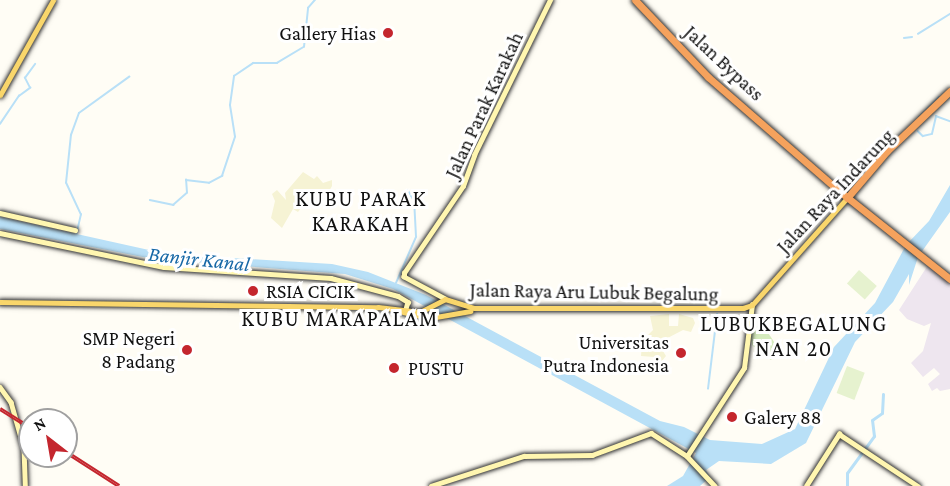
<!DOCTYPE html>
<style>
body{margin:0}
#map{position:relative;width:950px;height:486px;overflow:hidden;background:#fffdf5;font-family:"Crimson Pro",serif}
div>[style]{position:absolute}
.industrial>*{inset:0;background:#eee6ef}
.farmland>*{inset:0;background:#f6f3d4}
.green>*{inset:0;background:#d5ebbd}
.pitch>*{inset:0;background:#e6f2cf;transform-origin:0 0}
.water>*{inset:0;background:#b9e0f7}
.stream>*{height:1.5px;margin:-0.75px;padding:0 0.75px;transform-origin:0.75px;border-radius:0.75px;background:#b9e0f7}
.canal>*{height:3px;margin:-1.5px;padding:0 1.5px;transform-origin:1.5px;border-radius:1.5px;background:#b9e0f7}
.roads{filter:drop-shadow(0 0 2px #333) drop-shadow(0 0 2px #333)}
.secondary>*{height:4.5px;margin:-2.25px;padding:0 2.25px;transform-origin:2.25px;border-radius:2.25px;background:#fff6b0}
.primary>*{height:5px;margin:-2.5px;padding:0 2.5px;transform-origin:2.5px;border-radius:2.5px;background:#f9d66b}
.highway>*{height:7px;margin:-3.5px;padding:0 3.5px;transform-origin:3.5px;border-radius:3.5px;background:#f5a25d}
.rail>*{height:4px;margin-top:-2px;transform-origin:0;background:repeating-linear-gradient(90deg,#fff 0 4.5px,#c4262e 0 9px);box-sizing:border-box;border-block:2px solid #c4262e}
.dots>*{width:16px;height:16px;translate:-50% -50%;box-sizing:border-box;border:3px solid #fff;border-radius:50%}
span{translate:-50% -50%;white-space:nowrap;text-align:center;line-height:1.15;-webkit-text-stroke:6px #fff;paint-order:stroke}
.poi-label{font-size:20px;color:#111}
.right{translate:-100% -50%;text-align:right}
.left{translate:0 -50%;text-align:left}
.street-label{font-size:20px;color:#111}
.water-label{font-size:21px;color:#1768a6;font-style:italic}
.quarter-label{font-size:22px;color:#111;letter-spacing:1.5px}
.north{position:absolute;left:18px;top:408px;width:60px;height:60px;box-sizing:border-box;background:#fff;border:2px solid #a0a0a0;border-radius:50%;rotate:329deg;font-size:16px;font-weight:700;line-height:24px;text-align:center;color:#111}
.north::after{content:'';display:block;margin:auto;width:21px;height:27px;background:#c4262e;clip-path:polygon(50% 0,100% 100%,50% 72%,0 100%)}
</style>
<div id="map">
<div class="industrial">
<i style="clip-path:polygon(928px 265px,950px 283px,950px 389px,940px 391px,937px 388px,932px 391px,928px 384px,940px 374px,934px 368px,923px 377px,911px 363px,923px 351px,931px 323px,924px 326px,907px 319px,899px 310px)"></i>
</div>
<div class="farmland">
<i style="clip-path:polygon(303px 172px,314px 179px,317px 176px,323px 183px,332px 180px,332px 186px,321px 205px,316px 203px,318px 192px,306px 193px,301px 208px,298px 212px,293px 209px,282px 228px,271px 218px,275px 201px,272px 194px,277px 190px,286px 200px,285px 193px)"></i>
<i style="clip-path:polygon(669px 314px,669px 326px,678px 326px,679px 314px,693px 318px,695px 323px,691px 332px,683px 330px,658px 343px,666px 356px,661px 362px,654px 357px,641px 356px,642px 341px,653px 330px,650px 316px)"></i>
</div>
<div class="green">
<i style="clip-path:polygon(761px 322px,778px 348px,771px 360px,752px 345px,750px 334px)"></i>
</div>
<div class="pitch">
<i style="left:859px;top:270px;width:24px;height:18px;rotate:42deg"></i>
<i style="left:847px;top:366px;width:19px;height:29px;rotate:21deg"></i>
</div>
<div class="water">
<i style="clip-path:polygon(950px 185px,950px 212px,918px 257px,909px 285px,909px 274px,893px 302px,855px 342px,806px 443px,771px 464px,719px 461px,706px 470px,710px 477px,700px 486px,667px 486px,683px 476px,696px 453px,393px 289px,345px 274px,153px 259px,0 229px,0 217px,167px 254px,332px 264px,368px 272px,426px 295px,660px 421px,684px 427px,710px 440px,762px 444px,795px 429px,834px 347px,875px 303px,906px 245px,929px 221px)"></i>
</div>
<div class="stream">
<i style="left:918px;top:34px;width:38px;rotate:-32deg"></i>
<i style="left:904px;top:38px;width:8px;rotate:-7deg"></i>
<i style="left:919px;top:117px;width:28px;rotate:-45deg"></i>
<i style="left:0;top:124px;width:34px;rotate:-56deg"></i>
<i style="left:19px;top:96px;width:14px;rotate:-36deg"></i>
<i style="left:30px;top:88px;width:11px;rotate:-117deg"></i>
<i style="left:25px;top:78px;width:17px;rotate:-54deg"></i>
<i style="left:918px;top:131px;width:7px;rotate:45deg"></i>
<i style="left:923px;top:136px;width:9px;rotate:-13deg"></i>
<i style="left:932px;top:134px;width:18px;rotate:-77deg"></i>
<i style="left:936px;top:116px;width:15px;rotate:20deg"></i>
<i style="left:150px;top:200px;width:24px;rotate:12deg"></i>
<i style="left:173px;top:205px;width:18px;rotate:-41deg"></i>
<i style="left:187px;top:193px;width:13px;rotate:-94deg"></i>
<i style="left:186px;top:180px;width:23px;rotate:7deg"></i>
<i style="left:209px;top:183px;width:15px;rotate:-28deg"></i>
<i style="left:222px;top:176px;width:41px;rotate:-71.6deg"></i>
<i style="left:235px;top:137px;width:32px;rotate:-99deg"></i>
<i style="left:230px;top:105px;width:29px;rotate:-82deg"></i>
<i style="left:234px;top:76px;width:23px;rotate:-34deg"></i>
<i style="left:253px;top:63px;width:24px"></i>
<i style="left:277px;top:63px;width:31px;rotate:-31deg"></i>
<i style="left:304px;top:47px;width:39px;rotate:-84deg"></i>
<i style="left:308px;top:8px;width:11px;rotate:-49deg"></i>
<i style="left:76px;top:236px;width:22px;rotate:-77deg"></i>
<i style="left:81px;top:215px;width:35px;rotate:-115deg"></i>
<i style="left:66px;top:183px;width:48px;rotate:-84.1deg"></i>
<i style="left:71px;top:135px;width:23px;rotate:-70deg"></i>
<i style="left:79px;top:113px;width:62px;rotate:-35.8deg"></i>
<i style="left:396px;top:283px;width:50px;rotate:-66.5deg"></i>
<i style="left:416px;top:237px;width:36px;rotate:-93deg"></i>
<i style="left:414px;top:201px;width:12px;rotate:-121deg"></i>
<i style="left:708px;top:389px;width:75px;rotate:-83.1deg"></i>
</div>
<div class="canal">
<i style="left:847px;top:486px;width:13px;rotate:-90deg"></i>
<i style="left:847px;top:473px;width:46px;rotate:-53.9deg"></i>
<i style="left:874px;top:436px;width:16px;rotate:-97deg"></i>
<i style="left:872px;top:420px;width:12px;rotate:-35deg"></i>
<i style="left:882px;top:413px;width:19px;rotate:-87deg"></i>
</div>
<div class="roads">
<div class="secondary">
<i style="left:0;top:213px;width:77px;rotate:12.8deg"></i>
<i style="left:0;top:233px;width:167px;rotate:11.7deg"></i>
<i style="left:164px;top:267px;width:167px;rotate:3.8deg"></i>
<i style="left:331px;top:278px;width:69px;rotate:15deg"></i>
<i style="left:398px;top:296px;width:12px;rotate:31deg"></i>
<i style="left:408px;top:302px;width:7px;rotate:106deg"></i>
<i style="left:445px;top:299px;width:47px;rotate:-151.8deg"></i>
<i style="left:404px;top:277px;width:4px;rotate:-90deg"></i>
<i style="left:404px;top:273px;width:105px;rotate:-55.9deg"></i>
<i style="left:463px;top:186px;width:33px;rotate:-70deg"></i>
<i style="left:474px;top:155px;width:173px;rotate:-63.9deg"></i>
<i style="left:0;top:387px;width:19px;rotate:54deg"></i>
<i style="left:11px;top:402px;width:48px;rotate:74.2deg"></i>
<i style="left:24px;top:448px;width:38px;rotate:88deg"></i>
<i style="left:687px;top:456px;width:105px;rotate:-57.1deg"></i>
<i style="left:744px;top:368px;width:64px;rotate:-82.8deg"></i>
<i style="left:431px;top:486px;width:98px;rotate:-17.9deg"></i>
<i style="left:524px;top:456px;width:68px;rotate:-0.8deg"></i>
<i style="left:592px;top:455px;width:63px;rotate:-20.4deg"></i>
<i style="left:651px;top:433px;width:43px;rotate:32.6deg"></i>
<i style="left:687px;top:456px;width:41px;rotate:47deg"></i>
<i style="left:806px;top:486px;width:62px;rotate:-57.6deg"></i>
<i style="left:839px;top:434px;width:95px;rotate:33.4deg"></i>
</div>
<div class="primary">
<i style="left:0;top:95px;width:109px;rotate:-60.8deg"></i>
<i style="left:0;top:302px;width:378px;rotate:0.8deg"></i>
<i style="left:378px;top:307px;width:42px;rotate:6.8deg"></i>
<i style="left:420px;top:312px;width:28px;rotate:-27deg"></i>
<i style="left:445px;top:299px;width:30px;rotate:17deg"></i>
<i style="left:474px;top:308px;width:269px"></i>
<i style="left:743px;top:308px;width:9px;rotate:-18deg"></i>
<i style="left:752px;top:305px;width:143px;rotate:-48.4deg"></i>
<i style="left:403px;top:312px;width:28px;rotate:13deg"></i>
<i style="left:430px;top:318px;width:41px;rotate:-9.9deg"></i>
</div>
<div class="highway">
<i style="left:635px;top:0;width:106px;rotate:46.5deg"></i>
<i style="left:708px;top:77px;width:172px;rotate:41deg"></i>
<i style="left:838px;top:190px;width:143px;rotate:38.5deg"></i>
<i style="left:847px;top:198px;width:62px;rotate:-49.6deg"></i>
<i style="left:887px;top:151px;width:87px;rotate:-43.6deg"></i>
</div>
</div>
<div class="rail">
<i style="left:0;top:409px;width:36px;rotate:32deg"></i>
<i style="left:66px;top:452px;width:63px;rotate:32.7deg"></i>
</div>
<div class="dots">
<i style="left:388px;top:33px;background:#c4262e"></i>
<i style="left:253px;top:291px;background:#c4262e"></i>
<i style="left:187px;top:350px;background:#c4262e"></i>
<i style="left:681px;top:353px;background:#c4262e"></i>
<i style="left:394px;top:368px;background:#c4262e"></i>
<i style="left:732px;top:417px;background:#c4262e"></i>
</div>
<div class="poi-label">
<span class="right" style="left:376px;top:33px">Gallery Hias</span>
<span class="left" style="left:266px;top:291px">RSIA CICIK</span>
<span class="right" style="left:175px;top:350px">SMP Negeri<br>8 Padang</span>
<span class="right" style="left:669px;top:354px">Universitas<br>Putra Indonesia</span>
<span class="left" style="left:408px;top:368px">PUSTU</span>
<span class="left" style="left:744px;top:417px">Galery 88</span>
</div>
<div class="street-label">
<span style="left:724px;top:63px;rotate:43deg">Jalan Bypass</span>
<span style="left:484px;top:105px;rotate:-65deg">Jalan Parak Karakah</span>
<span style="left:835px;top:191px;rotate:-47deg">Jalan Raya Indarung</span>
<span style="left:594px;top:292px;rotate:1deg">Jalan Raya Aru Lubuk Begalung</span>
</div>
<div class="water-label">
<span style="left:199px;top:259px;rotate:6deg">Banjir Kanal</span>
</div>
<div class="quarter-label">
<span style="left:361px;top:211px">KUBU PARAK<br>KARAKAH</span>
<span style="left:340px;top:319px">KUBU MARAPALAM</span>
<span style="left:794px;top:336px">LUBUKBEGALUNG<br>NAN 20</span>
</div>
<div class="north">N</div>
</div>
